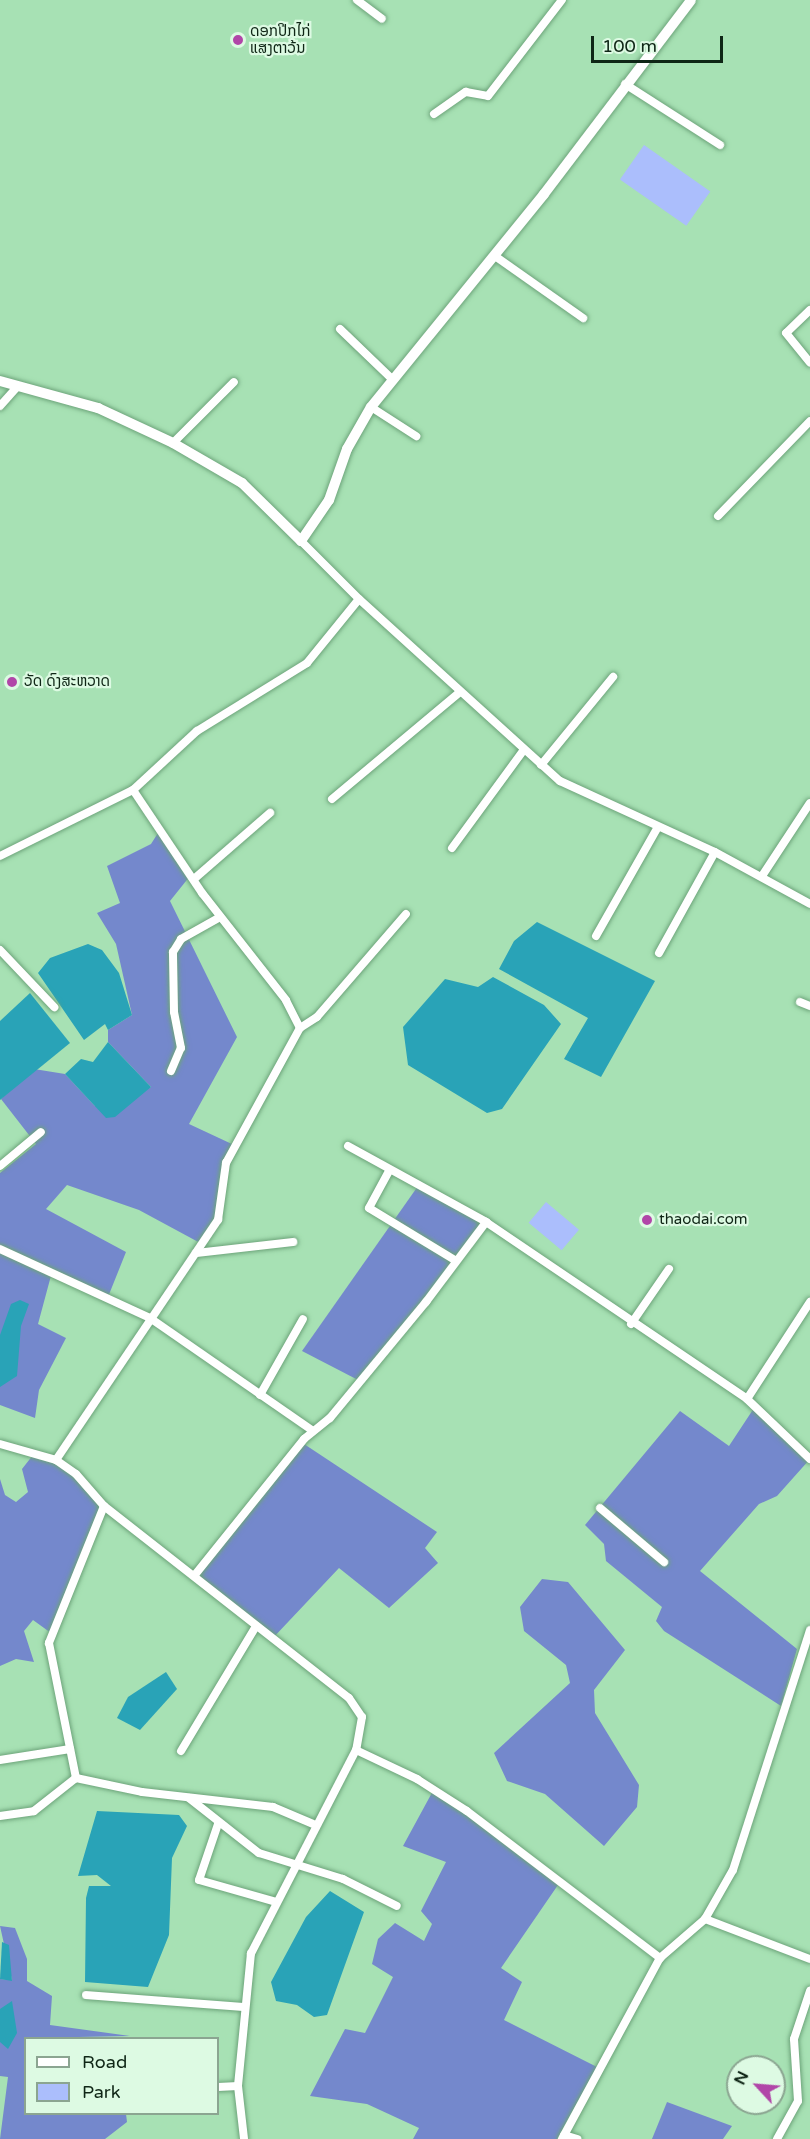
<!DOCTYPE html>
<meta charset="utf-8">
<style>
body{margin:0}
#map{position:relative;width:810px;height:2139px;overflow:hidden;background:#a7e1b4;font-family:"Varela Round","Noto Sans Lao",sans-serif}
div>[style]{position:absolute}
.green>*{inset:0;background:#abbefc;transform-origin:0 0}
.forest>*{inset:0;background:#7488cc}
.water>*{inset:0;background:#29a3b7}
.roads{filter:drop-shadow(0 0 2px #6da47a) drop-shadow(0 0 2px #6da47a)}
.minor>*{height:8px;margin:-4px;padding:0 4px;transform-origin:4px;border-radius:4px;background:#fff}
.tertiary>*{height:10px;margin:-5px;padding:0 5px;transform-origin:5px;border-radius:5px;background:#fff}
.dots>*{width:16px;height:16px;translate:-50% -50%;box-sizing:border-box;border:3px solid #ddfae3;border-radius:50%}
span{translate:-50% -50%;white-space:nowrap;text-align:center;line-height:1.15;-webkit-text-stroke:4.5px #ddfae3;paint-order:stroke}
.poi-label{font-size:15px;color:#0f2616}
.left{translate:0 -50%;text-align:left}
.legend{position:absolute;left:24px;top:2037px;width:195px;height:78px;box-sizing:border-box;background:#ddfae3;border:2px solid #8ba591;margin:0;padding:8px 10px;list-style:none;font-size:18px;color:#0f2616}
.legend li{display:flex;align-items:center;gap:12px;height:30px}
.legend b{width:30px;border:2px solid #8ba591}
.north{position:absolute;left:726px;top:2055px;width:60px;height:60px;box-sizing:border-box;background:#ddfae3;border:2px solid #8ba591;border-radius:50%;rotate:296deg;font-size:16px;font-weight:700;line-height:24px;text-align:center;color:#0f2616}
.north::after{content:'';display:block;margin:auto;width:21px;height:27px;background:#b146a8;clip-path:polygon(50% 0,100% 100%,50% 72%,0 100%)}
.scale{position:absolute;left:591px;top:36px;width:132px;height:27px;box-sizing:border-box;border:3px solid #0f2616;border-top:0;padding-left:8px;font-size:18px;line-height:21px;white-space:nowrap;color:#0f2616;-webkit-text-stroke:4px #ddfae3;paint-order:stroke}
</style>
<div id="map">
<div class="green">
<i style="left:644px;top:145px;width:81px;height:42px;rotate:35deg"></i>
<i style="left:546px;top:1202px;width:43px;height:27px;rotate:40deg"></i>
</div>
<div class="forest">
<i style="clip-path:polygon(158px 833px,190px 876px,170px 901px,237px 1037px,189px 1124px,234px 1145px,218px 1220px,202px 1244px,139px 1210px,67px 1185px,46px 1209px,126px 1252px,106px 1302px,52px 1272px,38px 1324px,66px 1338px,39px 1390px,35px 1418px,0 1405px,0 1173px,36px 1144px,1px 1099px,34px 1069px,65px 1074px,95px 1106px,151px 1087px,108px 1042px,108px 1030px,132px 1015px,116px 944px,97px 913px,120px 903px,107px 866px,151px 844px)"></i>
<i style="clip-path:polygon(418px 1186px,486px 1222px,360px 1381px,302px 1351px)"></i>
<i style="clip-path:polygon(756px 1405px,810px 1459px,777px 1496px,759px 1504px,700px 1571px,797px 1649px,781px 1706px,664px 1631px,656px 1621px,662px 1607px,606px 1561px,604px 1544px,585px 1525px,680px 1411px,729px 1446px)"></i>
<i style="clip-path:polygon(301px 1442px,437px 1532px,425px 1548px,438px 1563px,389px 1608px,339px 1568px,272px 1639px,194px 1576px)"></i>
<i style="clip-path:polygon(33px 1455px,56px 1460px,104px 1506px,51px 1633px,33px 1620px,24px 1631px,34px 1662px,16px 1659px,0 1666px,0 1479px,5px 1495px,16px 1502px,28px 1492px,22px 1469px)"></i>
<i style="clip-path:polygon(542px 1579px,568px 1582px,625px 1650px,594px 1690px,595px 1713px,639px 1785px,637px 1807px,604px 1846px,545px 1794px,507px 1781px,494px 1753px,570px 1683px,566px 1665px,524px 1631px,520px 1607px)"></i>
<i style="clip-path:polygon(434px 1789px,560px 1882px,501px 1968px,522px 1982px,504px 2020px,597px 2067px,557px 2139px,413px 2139px,419px 2128px,367px 2104px,310px 2096px,345px 2029px,365px 2033px,393px 1977px,372px 1964px,378px 1939px,395px 1923px,424px 1941px,432px 1924px,421px 1911px,446px 1862px,403px 1846px)"></i>
<i style="clip-path:polygon(0 1926px,15px 1928px,27px 1959px,27px 1981px,52px 1996px,50px 2025px,130px 2036px,26px 2038px,26px 2114px,126px 2114px,127px 2122px,105px 2139px,0 2139px,8px 2077px,0 2076px,0 1979px,12px 1980px)"></i>
<i style="clip-path:polygon(667px 2102px,732px 2126px,723px 2139px,652px 2139px)"></i>
</div>
<div class="water">
<i style="clip-path:polygon(537px 922px,655px 981px,601px 1077px,564px 1059px,588px 1018px,499px 969px,514px 941px)"></i>
<i style="clip-path:polygon(88px 944px,102px 950px,119px 973px,132px 1015px,108px 1030px,105px 1024px,84px 1040px,38px 973px,50px 958px)"></i>
<i style="clip-path:polygon(493px 977px,544px 1005px,561px 1024px,502px 1109px,487px 1113px,408px 1065px,403px 1027px,445px 979px,478px 987px)"></i>
<i style="clip-path:polygon(30px 993px,70px 1043px,0 1100px,0 1021px)"></i>
<i style="clip-path:polygon(108px 1042px,151px 1087px,115px 1117px,106px 1118px,65px 1074px,81px 1059px,93px 1062px)"></i>
<i style="clip-path:polygon(20px 1300px,29px 1304px,21px 1326px,17px 1376px,0 1387px,0 1335px,11px 1304px)"></i>
<i style="clip-path:polygon(166px 1672px,177px 1689px,140px 1730px,117px 1718px,128px 1697px)"></i>
<i style="clip-path:polygon(97px 1811px,179px 1815px,187px 1826px,172px 1858px,169px 1935px,148px 1987px,85px 1982px,86px 1898px,89px 1886px,111px 1886px,97px 1875px,78px 1876px)"></i>
<i style="clip-path:polygon(330px 1891px,364px 1912px,327px 2015px,314px 2017px,297px 2005px,276px 2001px,271px 1982px,306px 1917px)"></i>
<i style="clip-path:polygon(2px 1942px,9px 1945px,12px 1981px,0 1979px)"></i>
<i style="clip-path:polygon(12px 2001px,17px 2033px,8px 2049px,0 2042px,0 2009px)"></i>
</div>
<div class="roads">
<div class="minor">
<i style="left:357px;top:0;width:31px;rotate:37deg"></i>
<i style="left:625px;top:84px;width:113px;rotate:32.7deg"></i>
<i style="left:434px;top:114px;width:39px;rotate:-35deg"></i>
<i style="left:466px;top:92px;width:22px;rotate:10deg"></i>
<i style="left:488px;top:96px;width:121px;rotate:-52.4deg"></i>
<i style="left:495px;top:256px;width:108px;rotate:35.2deg"></i>
<i style="left:810px;top:310px;width:33px;rotate:136deg"></i>
<i style="left:786px;top:333px;width:38px;rotate:51deg"></i>
<i style="left:340px;top:329px;width:72px;rotate:43.9deg"></i>
<i style="left:0;top:406px;width:24px;rotate:-48deg"></i>
<i style="left:371px;top:407px;width:54px;rotate:32.8deg"></i>
<i style="left:173px;top:443px;width:86px;rotate:-45deg"></i>
<i style="left:718px;top:516px;width:132px;rotate:-45.9deg"></i>
<i style="left:359px;top:599px;width:271px;rotate:42.2deg"></i>
<i style="left:560px;top:781px;width:170px;rotate:24.6deg"></i>
<i style="left:715px;top:852px;width:108px;rotate:28.7deg"></i>
<i style="left:541px;top:765px;width:114px;rotate:-50.7deg"></i>
<i style="left:332px;top:799px;width:167px;rotate:-39.9deg"></i>
<i style="left:452px;top:848px;width:120px;rotate:-53.8deg"></i>
<i style="left:0;top:856px;width:148px;rotate:-26.4deg"></i>
<i style="left:133px;top:790px;width:87px;rotate:-42.7deg"></i>
<i style="left:197px;top:731px;width:129px;rotate:-31.7deg"></i>
<i style="left:307px;top:663px;width:82px;rotate:-50.9deg"></i>
<i style="left:359px;top:599px;width:82px;rotate:-135deg"></i>
<i style="left:762px;top:876px;width:87px;rotate:-56.7deg"></i>
<i style="left:194px;top:879px;width:101px;rotate:-41deg"></i>
<i style="left:596px;top:936px;width:125px;rotate:-60.4deg"></i>
<i style="left:0;top:950px;width:79px;rotate:46.5deg"></i>
<i style="left:659px;top:953px;width:115px;rotate:-61deg"></i>
<i style="left:800px;top:1002px;width:11px;rotate:22deg"></i>
<i style="left:300px;top:1028px;width:20px;rotate:-33deg"></i>
<i style="left:317px;top:1017px;width:136px;rotate:-49.2deg"></i>
<i style="left:171px;top:1071px;width:25px;rotate:-67deg"></i>
<i style="left:181px;top:1048px;width:37px;rotate:-101deg"></i>
<i style="left:174px;top:1012px;width:60px;rotate:-91deg"></i>
<i style="left:173px;top:952px;width:15px;rotate:-58deg"></i>
<i style="left:181px;top:939px;width:45px;rotate:-29.4deg"></i>
<i style="left:348px;top:1146px;width:158px;rotate:28.8deg"></i>
<i style="left:486px;top:1222px;width:315px;rotate:34.1deg"></i>
<i style="left:747px;top:1399px;width:87px;rotate:43.6deg"></i>
<i style="left:0;top:1166px;width:53px;rotate:-39.7deg"></i>
<i style="left:389px;top:1171px;width:42px;rotate:118.4deg"></i>
<i style="left:369px;top:1208px;width:100px;rotate:31.2deg"></i>
<i style="left:0;top:1249px;width:165px;rotate:24.7deg"></i>
<i style="left:150px;top:1318px;width:198px;rotate:34.7deg"></i>
<i style="left:196px;top:1253px;width:98px;rotate:-6.5deg"></i>
<i style="left:631px;top:1324px;width:67px;rotate:-55.4deg"></i>
<i style="left:260px;top:1395px;width:87px;rotate:-60.5deg"></i>
<i style="left:747px;top:1399px;width:116px;rotate:-57deg"></i>
<i style="left:0;top:1444px;width:58px;rotate:15.9deg"></i>
<i style="left:56px;top:1460px;width:24px;rotate:35deg"></i>
<i style="left:76px;top:1474px;width:43px;rotate:48.8deg"></i>
<i style="left:104px;top:1506px;width:311px;rotate:38.1deg"></i>
<i style="left:349px;top:1698px;width:23px;rotate:56deg"></i>
<i style="left:362px;top:1717px;width:34px;rotate:100deg"></i>
<i style="left:356px;top:1750px;width:229px;rotate:117.3deg"></i>
<i style="left:251px;top:1953px;width:134px;rotate:95.6deg"></i>
<i style="left:238px;top:2086px;width:53px;rotate:83.5deg"></i>
<i style="left:56px;top:1460px;width:290px;rotate:-56deg"></i>
<i style="left:218px;top:1220px;width:58px;rotate:-82deg"></i>
<i style="left:226px;top:1163px;width:154px;rotate:-61.3deg"></i>
<i style="left:300px;top:1028px;width:31px;rotate:-117deg"></i>
<i style="left:286px;top:1000px;width:136px;rotate:-128.1deg"></i>
<i style="left:202px;top:893px;width:124px;rotate:-123.8deg"></i>
<i style="left:104px;top:1506px;width:148px;rotate:111.9deg"></i>
<i style="left:49px;top:1643px;width:138px;rotate:78.7deg"></i>
<i style="left:76px;top:1778px;width:67px;rotate:12deg"></i>
<i style="left:142px;top:1792px;width:132px;rotate:6.5deg"></i>
<i style="left:273px;top:1807px;width:43px;rotate:23deg"></i>
<i style="left:600px;top:1508px;width:84px;rotate:40.2deg"></i>
<i style="left:194px;top:1576px;width:176px;rotate:-51.2deg"></i>
<i style="left:304px;top:1439px;width:33px;rotate:-39deg"></i>
<i style="left:330px;top:1418px;width:151px;rotate:-50.4deg"></i>
<i style="left:426px;top:1302px;width:100px;rotate:-53.1deg"></i>
<i style="left:356px;top:1750px;width:68px;rotate:25.4deg"></i>
<i style="left:417px;top:1779px;width:59px;rotate:32.6deg"></i>
<i style="left:467px;top:1811px;width:243px;rotate:37.3deg"></i>
<i style="left:181px;top:1751px;width:146px;rotate:-59deg"></i>
<i style="left:0;top:1760px;width:71px;rotate:-8.9deg"></i>
<i style="left:189px;top:1798px;width:89px;rotate:38.2deg"></i>
<i style="left:259px;top:1853px;width:88px;rotate:17.2deg"></i>
<i style="left:343px;top:1879px;width:60px;rotate:26.6deg"></i>
<i style="left:0;top:1816px;width:34px;rotate:-8deg"></i>
<i style="left:34px;top:1811px;width:53px;rotate:-38.2deg"></i>
<i style="left:218px;top:1824px;width:59px;rotate:108.7deg"></i>
<i style="left:199px;top:1880px;width:80px;rotate:15.9deg"></i>
<i style="left:705px;top:1919px;width:112px;rotate:20.9deg"></i>
<i style="left:86px;top:1995px;width:157px;rotate:4.4deg"></i>
<i style="left:218px;top:2087px;width:20px;rotate:-3deg"></i>
<i style="left:564px;top:2135px;width:14px;rotate:17deg"></i>
<i style="left:562px;top:2139px;width:206px;rotate:-61.6deg"></i>
<i style="left:660px;top:1958px;width:60px;rotate:-40.9deg"></i>
<i style="left:705px;top:1919px;width:56px;rotate:-60.3deg"></i>
<i style="left:733px;top:1870px;width:252px;rotate:-72.2deg"></i>
<i style="left:777px;top:2139px;width:43px;rotate:-61.1deg"></i>
<i style="left:798px;top:2101px;width:62px;rotate:-93.7deg"></i>
<i style="left:794px;top:2039px;width:51px;rotate:-71.6deg"></i>
</div>
<div class="tertiary">
<i style="left:0;top:381px;width:102px;rotate:15.4deg"></i>
<i style="left:98px;top:408px;width:83px;rotate:25deg"></i>
<i style="left:173px;top:443px;width:80px;rotate:30.1deg"></i>
<i style="left:242px;top:483px;width:83px;rotate:44.5deg"></i>
<i style="left:301px;top:541px;width:50px;rotate:-55.7deg"></i>
<i style="left:329px;top:500px;width:54px;rotate:-70.6deg"></i>
<i style="left:347px;top:449px;width:48px;rotate:-60.3deg"></i>
<i style="left:371px;top:407px;width:274px;rotate:-50.9deg"></i>
<i style="left:544px;top:194px;width:243px;rotate:-52.8deg"></i>
</div>
</div>
<div class="dots">
<i style="left:238px;top:40px;background:#b146a8"></i>
<i style="left:12px;top:682px;background:#b146a8"></i>
<i style="left:647px;top:1220px;background:#b146a8"></i>
</div>
<div class="poi-label">
<span class="left" style="left:250px;top:40px">ດອກປີກໄກ່<br>ແສງຕາວ້ນ</span>
<span class="left" style="left:24px;top:682px">ວັດ ດົງສະຫວາດ</span>
<span class="left" style="left:659px;top:1220px">thaodai.com</span>
</div>
<ul class="legend">
<li><b style="height:8px;background:#fff"></b>Road</li>
<li><b style="height:16px;background:#abbefc"></b>Park</li>
</ul>
<div class="north">N</div>
<div class="scale">100 m</div>
</div>
